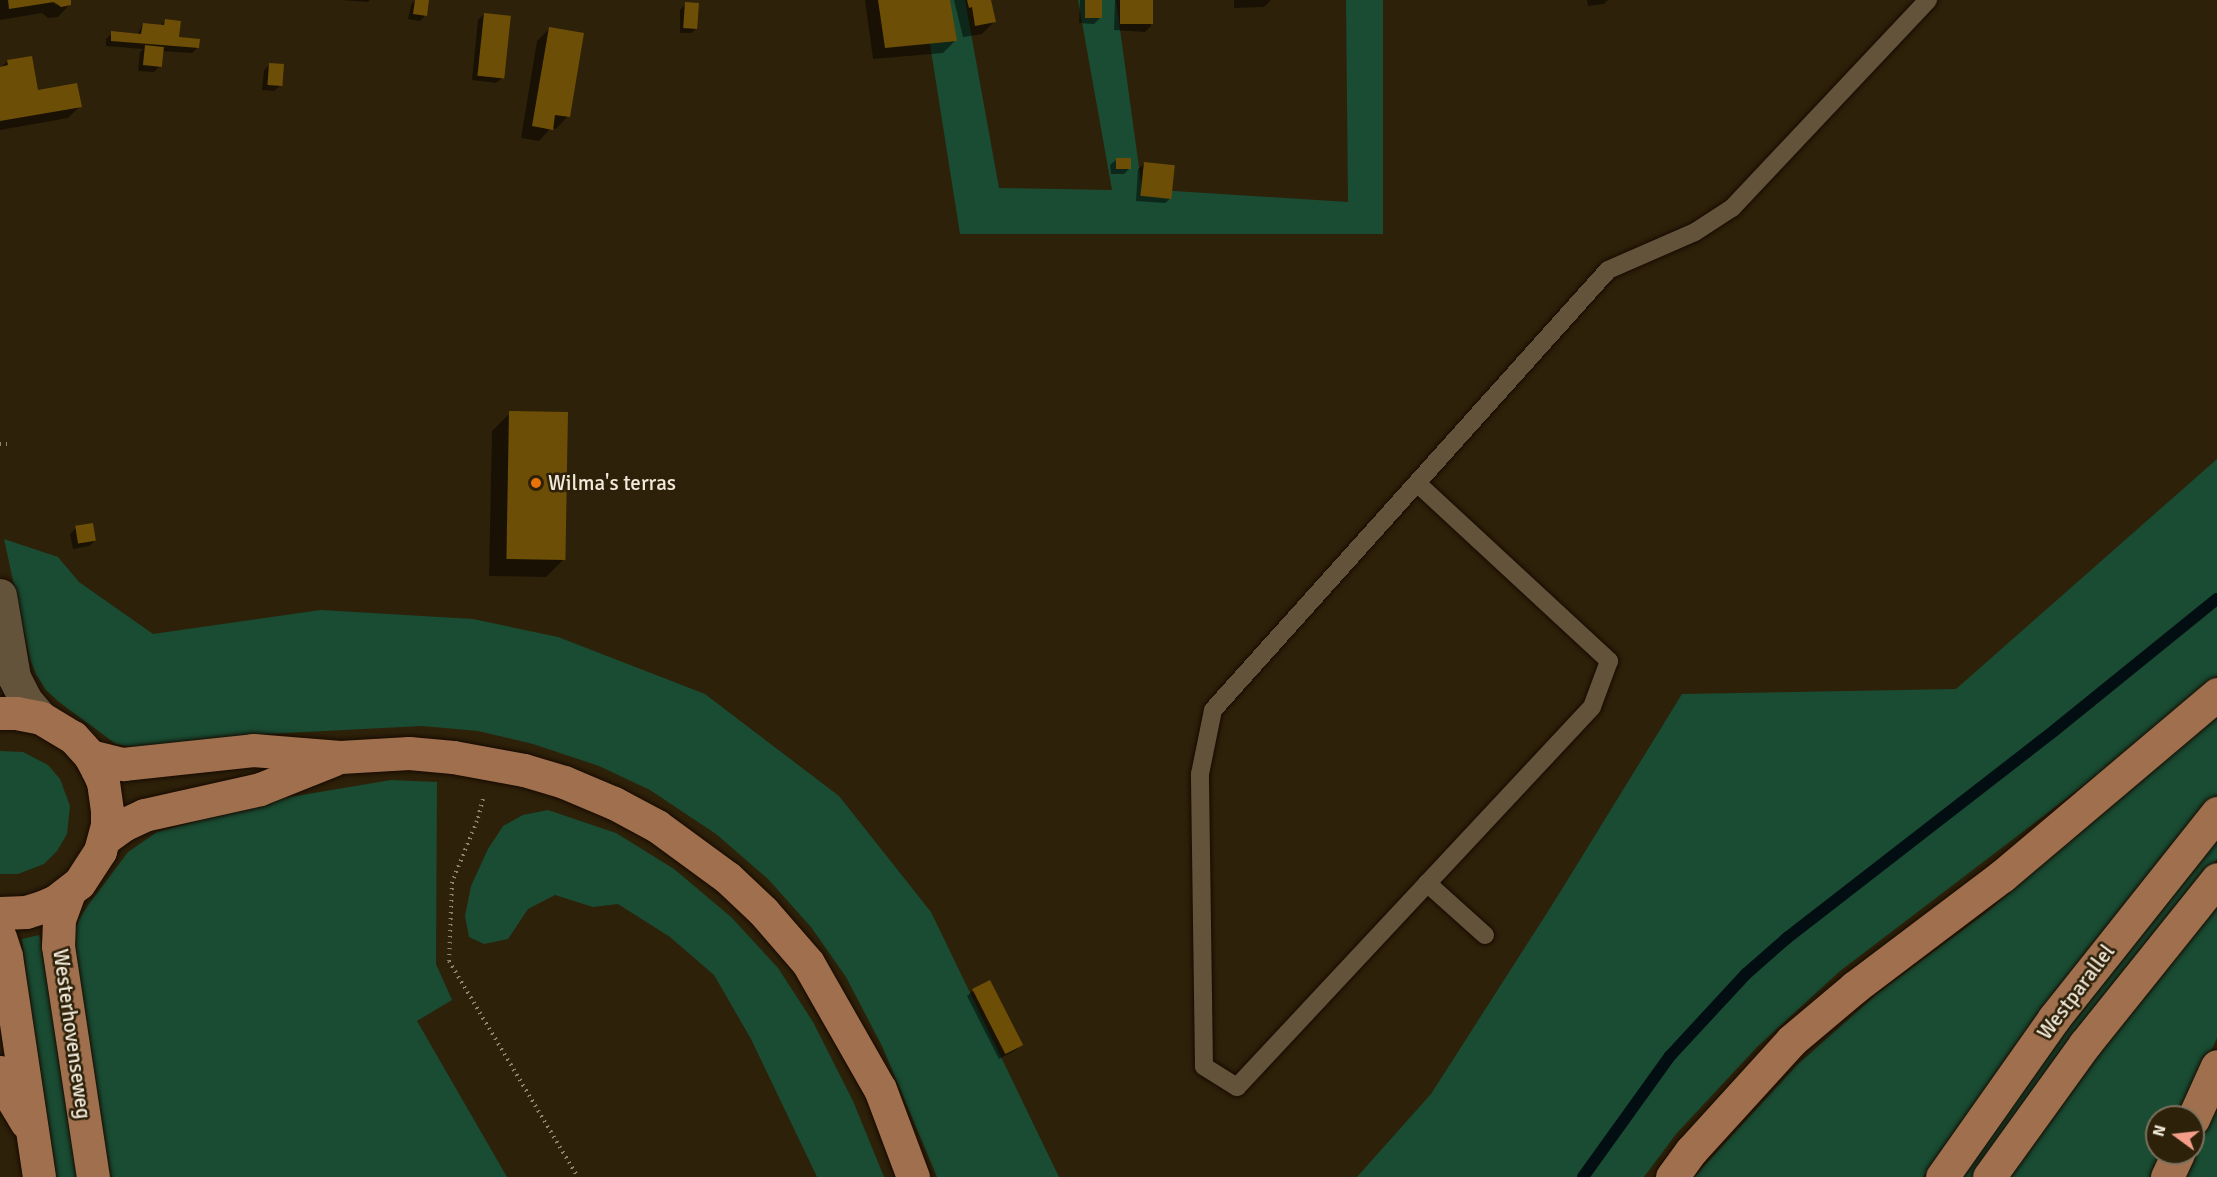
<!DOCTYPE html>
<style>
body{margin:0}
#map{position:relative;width:2217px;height:1177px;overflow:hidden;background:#2e2109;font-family:Signika,sans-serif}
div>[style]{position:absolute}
.green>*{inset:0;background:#194c32}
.shadow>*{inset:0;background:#0007}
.stream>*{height:12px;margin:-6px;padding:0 6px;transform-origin:6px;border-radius:6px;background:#030e13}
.building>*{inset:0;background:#6d4e06;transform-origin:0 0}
.path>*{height:4px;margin-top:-2px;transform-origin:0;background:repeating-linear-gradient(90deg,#8f8571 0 1.5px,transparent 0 6px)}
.roads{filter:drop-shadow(0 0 2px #160a00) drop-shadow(0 0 2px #160a00)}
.service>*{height:18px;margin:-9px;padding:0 9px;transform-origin:9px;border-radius:9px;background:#62533a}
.tertiary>*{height:33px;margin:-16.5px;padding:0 16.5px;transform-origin:16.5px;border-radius:16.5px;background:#62533a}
.primary>*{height:33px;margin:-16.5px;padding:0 16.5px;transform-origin:16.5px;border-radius:16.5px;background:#a0704e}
.dots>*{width:16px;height:16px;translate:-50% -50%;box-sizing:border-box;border:3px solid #2e2109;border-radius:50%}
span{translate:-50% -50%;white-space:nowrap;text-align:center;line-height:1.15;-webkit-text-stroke:5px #2e2109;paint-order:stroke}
.poi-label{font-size:21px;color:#f1e9da}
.left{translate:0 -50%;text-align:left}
.street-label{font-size:21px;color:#f1e9da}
.north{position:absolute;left:2145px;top:1105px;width:60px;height:60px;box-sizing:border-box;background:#2e2109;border:2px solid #7c715d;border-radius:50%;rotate:285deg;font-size:16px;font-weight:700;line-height:24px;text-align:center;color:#f1e9da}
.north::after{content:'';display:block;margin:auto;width:21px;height:27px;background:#f49e8a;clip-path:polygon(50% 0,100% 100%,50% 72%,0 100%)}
</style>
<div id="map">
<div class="green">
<i style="clip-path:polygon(923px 0,965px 0,999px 188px,1112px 190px,1078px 0,1116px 0,1142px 189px,1348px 202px,1346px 0,1383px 0,1383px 234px,960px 234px)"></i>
<i style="clip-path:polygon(2217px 459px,2217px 676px,2088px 782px,1840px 971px,1757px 1047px,1676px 1134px,1644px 1177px,1357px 1177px,1431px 1094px,1554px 902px,1682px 694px,1956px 689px)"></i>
<i style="clip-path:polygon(4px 539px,58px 557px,79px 582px,153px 634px,321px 610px,473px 619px,558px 637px,705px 694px,839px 796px,931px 912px,1059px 1177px,937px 1177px,882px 1046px,846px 977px,811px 927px,768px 879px,716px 834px,650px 790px,599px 766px,533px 744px,478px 731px,422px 726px,266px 734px,151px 750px,116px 744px,59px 702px,46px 690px,36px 674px,30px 659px)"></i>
<i style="clip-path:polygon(2217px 712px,2217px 799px,1923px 1177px,1694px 1177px,1797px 1065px,1878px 993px,1987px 912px)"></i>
<i style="clip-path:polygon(0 751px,23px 752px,48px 765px,60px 779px,70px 806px,67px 834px,57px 851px,44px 864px,18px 874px,0 874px)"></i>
<i style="clip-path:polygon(391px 780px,437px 782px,436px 964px,452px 1000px,417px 1021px,507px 1177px,108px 1177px,73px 937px,79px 919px,89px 904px,128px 852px,157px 832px,278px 799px)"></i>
<i style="clip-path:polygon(548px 810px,616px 833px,674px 869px,731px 917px,778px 968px,813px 1022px,853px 1101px,884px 1177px,817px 1177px,751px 1039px,714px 975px,670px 937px,618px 904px,593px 907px,555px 895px,528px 909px,508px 939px,484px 944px,469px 937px,465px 916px,471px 886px,488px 849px,503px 826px,523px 815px)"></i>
<i style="clip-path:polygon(2217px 837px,2217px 859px,1972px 1177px,1956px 1177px,2063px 1033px)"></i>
<i style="clip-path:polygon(2217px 902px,2217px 1038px,2181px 1117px,2157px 1117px,2157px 1153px,2164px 1153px,2152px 1177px,2004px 1177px,2098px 1050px)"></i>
<i style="clip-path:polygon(39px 935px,40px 937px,81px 1177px,55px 1177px,43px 1109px,22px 939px)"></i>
<i style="clip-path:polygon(2217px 1095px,2217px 1177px,2179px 1177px,2193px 1153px,2193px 1147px)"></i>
</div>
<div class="shadow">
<i style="clip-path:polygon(0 0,50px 0,57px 6px,54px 0,69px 0,70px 4px,58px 17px,48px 18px,42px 13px,0 20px)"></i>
<i style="clip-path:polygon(342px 0,370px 0,368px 2px)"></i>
<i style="clip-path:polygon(415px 0,424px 0,426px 15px,420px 21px,408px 19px,411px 5px)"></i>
<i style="clip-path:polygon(865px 0,949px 0,955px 41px,943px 53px,873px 59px)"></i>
<i style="clip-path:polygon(954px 0,990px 0,994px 22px,982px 34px,963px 37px)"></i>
<i style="clip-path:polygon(1080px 0,1101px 0,1100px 18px,1094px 24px,1079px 23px)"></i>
<i style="clip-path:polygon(1115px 0,1151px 0,1151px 26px,1145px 32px,1114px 30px)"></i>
<i style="clip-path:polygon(1234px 0,1271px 0,1264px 7px,1234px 8px)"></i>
<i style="clip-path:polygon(1587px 0,1608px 0,1604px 4px,1588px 6px)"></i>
<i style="clip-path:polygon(686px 4px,697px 28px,691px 33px,680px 33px,680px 10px)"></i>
<i style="clip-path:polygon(484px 14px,502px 78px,496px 83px,472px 80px,478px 20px)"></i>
<i style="clip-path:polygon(165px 21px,177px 39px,198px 47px,192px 53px,162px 51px,160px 66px,154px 72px,138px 71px,140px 52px,143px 49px,106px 46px,106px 39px,112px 33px,137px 35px,143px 24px,160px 26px)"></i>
<i style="clip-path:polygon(549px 29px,568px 116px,556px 129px,551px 128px,539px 141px,521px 138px,537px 41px)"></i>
<i style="clip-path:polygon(8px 61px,37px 92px,80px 106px,68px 118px,0 130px,0 68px)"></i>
<i style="clip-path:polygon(270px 64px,280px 86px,274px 91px,262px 90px,264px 70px)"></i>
<i style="clip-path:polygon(1116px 160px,1130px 168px,1124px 174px,1111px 174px,1110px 165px)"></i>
<i style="clip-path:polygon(1144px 164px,1171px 198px,1165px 203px,1136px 201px,1138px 169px)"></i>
<i style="clip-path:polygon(510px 413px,564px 559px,546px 577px,489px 576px,492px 431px)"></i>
<i style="clip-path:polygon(76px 528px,95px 541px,89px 546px,73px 549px,70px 534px)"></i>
<i style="clip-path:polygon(973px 991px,1021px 1045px,1016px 1050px,999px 1059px,967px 996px)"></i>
</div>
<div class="stream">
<i style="left:1583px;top:1177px;width:149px;rotate:-54.3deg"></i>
<i style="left:1670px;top:1056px;width:112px;rotate:-47.2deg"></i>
<i style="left:1746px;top:974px;width:55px;rotate:-41.3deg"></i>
<i style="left:1787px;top:938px;width:339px;rotate:-37.8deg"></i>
<i style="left:2055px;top:730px;width:208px;rotate:-39deg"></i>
</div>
<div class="building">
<i style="clip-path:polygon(8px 0,71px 0,71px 5px,61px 7px,54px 2px,9px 9px)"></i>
<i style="clip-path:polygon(415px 0,429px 0,427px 16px,413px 14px)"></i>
<i style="clip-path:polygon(878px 0,950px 0,957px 41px,885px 48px)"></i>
<i style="clip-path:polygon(967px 0,991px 0,996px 22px,975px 26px,972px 7px,969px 8px)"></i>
<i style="left:1085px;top:0;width:17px;height:18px"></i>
<i style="left:1120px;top:0;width:33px;height:24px"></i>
<i style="left:685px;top:2px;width:14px;height:26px;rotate:4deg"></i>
<i style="left:484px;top:13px;width:27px;height:63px;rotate:6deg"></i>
<i style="clip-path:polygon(165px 19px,181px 21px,179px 37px,200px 39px,199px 48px,111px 41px,111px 31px,141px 34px,143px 23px,164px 25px)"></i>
<i style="clip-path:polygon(549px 27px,584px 33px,570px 117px,555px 115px,553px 130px,532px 126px)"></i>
<i style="left:145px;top:45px;width:19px;height:20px;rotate:6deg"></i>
<i style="clip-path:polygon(32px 56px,38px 90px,77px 83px,82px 107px,0 121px,0 67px,8px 65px,7px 60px)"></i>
<i style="left:269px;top:63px;width:15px;height:22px;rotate:4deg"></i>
<i style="left:1116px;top:158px;width:15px;height:11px"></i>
<i style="left:1144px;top:162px;width:31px;height:34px;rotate:6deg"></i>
<i style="left:509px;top:411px;width:59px;height:148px;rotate:1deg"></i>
<i style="left:93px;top:523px;width:18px;height:18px;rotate:81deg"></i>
<i style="left:990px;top:980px;width:73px;height:20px;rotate:63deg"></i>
</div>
<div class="path">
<i style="left:0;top:444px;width:10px"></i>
<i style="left:483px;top:799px;width:23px;rotate:105deg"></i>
<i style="left:477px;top:821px;width:66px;rotate:112.3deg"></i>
<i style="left:452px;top:882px;width:79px;rotate:92.2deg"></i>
<i style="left:449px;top:961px;width:252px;rotate:59.2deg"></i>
</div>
<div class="roads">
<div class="service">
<i style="left:1417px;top:483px;width:262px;rotate:42.8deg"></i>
<i style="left:1609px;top:661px;width:49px;rotate:110.3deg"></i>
<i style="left:1592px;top:707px;width:520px;rotate:133.05deg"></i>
<i style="left:1237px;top:1087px;width:39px;rotate:-148deg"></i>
<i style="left:1204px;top:1066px;width:292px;rotate:-90.8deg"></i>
<i style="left:1200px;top:774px;width:65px;rotate:-78.5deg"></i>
<i style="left:1213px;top:710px;width:591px;rotate:-48.08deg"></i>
<i style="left:1608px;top:270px;width:95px;rotate:-23.6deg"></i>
<i style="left:1695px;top:232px;width:44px;rotate:-33deg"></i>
<i style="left:1732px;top:208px;width:286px;rotate:-46.7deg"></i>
<i style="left:1427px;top:883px;width:78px;rotate:41.9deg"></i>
</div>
<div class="tertiary">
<i style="left:0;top:595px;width:83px;rotate:80.3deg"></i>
<i style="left:14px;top:677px;width:25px;rotate:63deg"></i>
<i style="left:25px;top:699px;width:25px;rotate:50deg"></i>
</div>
<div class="primary">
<i style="left:0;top:713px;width:16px"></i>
<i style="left:16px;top:713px;width:25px;rotate:11deg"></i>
<i style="left:41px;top:718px;width:37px;rotate:31deg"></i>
<i style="left:73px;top:737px;width:25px;rotate:48deg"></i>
<i style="left:90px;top:756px;width:15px;rotate:62deg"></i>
<i style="left:97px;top:769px;width:14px;rotate:65deg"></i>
<i style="left:103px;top:782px;width:29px;rotate:82deg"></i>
<i style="left:107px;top:811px;width:14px;rotate:90deg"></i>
<i style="left:107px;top:825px;width:27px;rotate:105deg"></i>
<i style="left:100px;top:851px;width:38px;rotate:123deg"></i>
<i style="left:79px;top:883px;width:29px;rotate:142deg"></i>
<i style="left:56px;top:901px;width:15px;rotate:157deg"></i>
<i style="left:42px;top:907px;width:17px;rotate:163deg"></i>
<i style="left:26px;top:912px;width:26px;rotate:178deg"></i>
<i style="left:90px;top:756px;width:34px;rotate:14deg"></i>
<i style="left:123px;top:764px;width:131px;rotate:-6.1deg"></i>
<i style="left:253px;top:750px;width:87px;rotate:4.6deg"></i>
<i style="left:340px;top:757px;width:69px;rotate:-3.3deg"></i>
<i style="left:409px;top:753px;width:44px;rotate:5.2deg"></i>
<i style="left:453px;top:757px;width:72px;rotate:10.4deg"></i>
<i style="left:524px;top:770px;width:42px;rotate:16.7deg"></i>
<i style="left:564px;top:782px;width:54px;rotate:22.8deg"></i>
<i style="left:614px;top:803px;width:49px;rotate:28.1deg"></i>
<i style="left:657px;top:826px;width:88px;rotate:36.2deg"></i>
<i style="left:728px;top:878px;width:48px;rotate:43.3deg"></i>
<i style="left:763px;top:911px;width:69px;rotate:49.1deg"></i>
<i style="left:808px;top:963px;width:145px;rotate:60.3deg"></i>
<i style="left:880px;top:1089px;width:94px;rotate:69.4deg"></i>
<i style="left:104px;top:839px;width:24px;rotate:-36deg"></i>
<i style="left:123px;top:825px;width:23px;rotate:-25deg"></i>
<i style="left:144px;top:815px;width:119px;rotate:-12.6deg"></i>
<i style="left:260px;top:789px;width:79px;rotate:-21.7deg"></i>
<i style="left:69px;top:892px;width:29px;rotate:110deg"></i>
<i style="left:59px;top:919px;width:27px;rotate:92deg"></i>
<i style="left:58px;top:946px;width:234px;rotate:81.4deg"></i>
<i style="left:0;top:937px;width:20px;rotate:72deg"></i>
<i style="left:6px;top:956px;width:223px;rotate:81.5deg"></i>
<i style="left:0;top:1072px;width:10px;rotate:79deg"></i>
<i style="left:2px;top:1082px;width:47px;rotate:59deg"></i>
<i style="left:2193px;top:1119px;width:58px;rotate:-65.6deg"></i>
<i style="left:1672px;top:1177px;width:32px;rotate:-54deg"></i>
<i style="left:1691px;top:1151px;width:150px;rotate:-47.7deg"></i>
<i style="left:1792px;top:1040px;width:82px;rotate:-40.1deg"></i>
<i style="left:1855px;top:987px;width:184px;rotate:-37.1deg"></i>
<i style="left:2002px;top:876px;width:282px;rotate:-40.2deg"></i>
<i style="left:1942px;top:1177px;width:194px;rotate:-54.8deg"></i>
<i style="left:2054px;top:1018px;width:262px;rotate:-51.5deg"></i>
<i style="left:1989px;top:1177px;width:164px;rotate:-54.2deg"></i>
<i style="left:2085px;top:1044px;width:211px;rotate:-51.3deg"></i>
<i style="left:2167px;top:1177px;width:26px;rotate:-65deg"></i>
</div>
</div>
<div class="dots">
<i style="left:536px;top:483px;background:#e8710a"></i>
</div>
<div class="poi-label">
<span class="left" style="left:548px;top:483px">Wilma's terras</span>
</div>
<div class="street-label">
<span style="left:2076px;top:992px;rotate:-53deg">Westparallel</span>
<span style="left:72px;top:1034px;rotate:82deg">Westerhovenseweg</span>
</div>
<div class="north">N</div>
</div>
